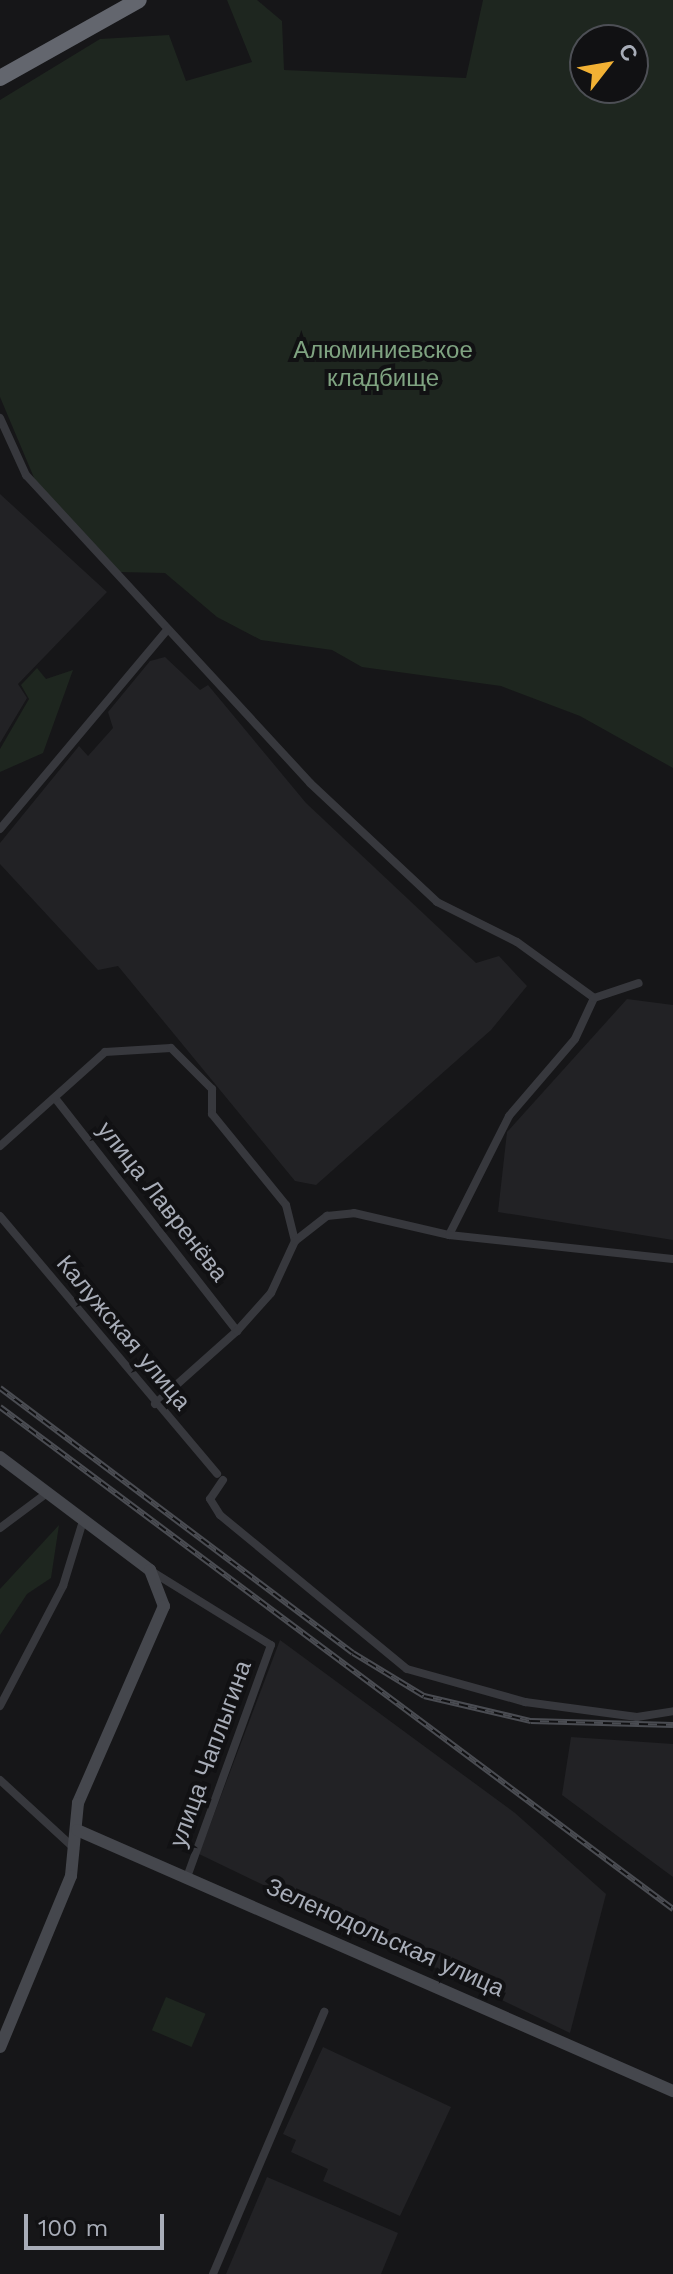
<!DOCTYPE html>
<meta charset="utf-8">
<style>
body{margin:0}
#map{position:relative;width:673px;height:2274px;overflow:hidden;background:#161618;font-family:"Work Sans",sans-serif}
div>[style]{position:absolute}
.built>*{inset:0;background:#222225}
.green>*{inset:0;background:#1e261f;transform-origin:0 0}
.street>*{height:8px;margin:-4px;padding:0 4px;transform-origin:4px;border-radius:4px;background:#37383d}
.secondary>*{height:12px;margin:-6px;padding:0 6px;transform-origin:6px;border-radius:6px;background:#45474d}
.highway>*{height:16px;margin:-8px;padding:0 8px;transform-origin:8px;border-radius:8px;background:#63666e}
.rail>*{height:6px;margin-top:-3px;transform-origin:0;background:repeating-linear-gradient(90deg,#111113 0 9px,#4a4c52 0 18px);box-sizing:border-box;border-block:2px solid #4a4c52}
span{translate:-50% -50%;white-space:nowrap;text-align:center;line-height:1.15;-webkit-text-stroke:8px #111113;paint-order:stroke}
.park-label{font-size:24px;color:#7fa381}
.street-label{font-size:24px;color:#a8adb8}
.north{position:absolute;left:569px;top:24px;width:80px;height:80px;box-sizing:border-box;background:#111113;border:2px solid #4d4f55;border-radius:50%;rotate:59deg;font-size:22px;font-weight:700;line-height:32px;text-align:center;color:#a8adb8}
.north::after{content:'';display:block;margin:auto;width:28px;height:36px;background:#f2b134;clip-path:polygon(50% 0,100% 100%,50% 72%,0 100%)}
.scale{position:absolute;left:24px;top:2214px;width:140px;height:36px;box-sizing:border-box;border:4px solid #a8adb8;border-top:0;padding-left:10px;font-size:24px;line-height:28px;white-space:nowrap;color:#a8adb8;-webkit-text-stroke:6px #111113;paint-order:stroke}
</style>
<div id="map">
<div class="built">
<i style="clip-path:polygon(0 494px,107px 592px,18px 684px,27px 698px,0 743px)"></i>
<i style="clip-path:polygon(165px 657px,200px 690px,208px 685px,306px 803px,476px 963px,499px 956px,527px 986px,491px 1030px,316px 1185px,295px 1181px,118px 966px,98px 970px,0 864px,0 843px,79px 746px,88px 756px,113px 728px,108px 712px,150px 661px)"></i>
<i style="clip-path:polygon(627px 999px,673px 1005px,673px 1240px,498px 1212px,507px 1132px)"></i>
<i style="clip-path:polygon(280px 1640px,515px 1813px,606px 1894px,570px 2033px,199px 1854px)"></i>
<i style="clip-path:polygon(571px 1737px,673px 1744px,673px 1877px,562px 1795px)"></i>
<i style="clip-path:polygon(323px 2047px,451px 2107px,400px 2216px,323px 2181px,328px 2169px,291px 2152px,296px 2140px,283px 2134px)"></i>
<i style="clip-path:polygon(267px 2177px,398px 2233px,381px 2274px,226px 2274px)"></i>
</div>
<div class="green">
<i style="clip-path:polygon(evenodd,227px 0,257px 0,282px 21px,284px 70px,466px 78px,483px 0,673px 0,673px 768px,580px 716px,501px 686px,362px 667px,332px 650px,261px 640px,217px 617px,165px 573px,118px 572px,35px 480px,0 397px,0 100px,100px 39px,169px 35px,186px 81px,252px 62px,227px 0,585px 40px,633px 40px,633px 88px,585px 88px,585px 40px)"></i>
<i style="clip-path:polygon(37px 668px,46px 679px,73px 670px,43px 753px,0 772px,0 749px,29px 699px,21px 685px)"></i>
<i style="clip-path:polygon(59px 1525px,51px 1578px,27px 1594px,0 1635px,0 1589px)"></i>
<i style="left:166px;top:1997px;width:43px;height:36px;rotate:23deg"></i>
</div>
<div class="street">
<i style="left:0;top:418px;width:63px;rotate:65.5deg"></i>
<i style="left:26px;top:475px;width:419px;rotate:47.3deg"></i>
<i style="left:310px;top:783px;width:174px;rotate:43.1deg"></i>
<i style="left:437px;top:902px;width:89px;rotate:26.6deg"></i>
<i style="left:517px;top:942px;width:95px;rotate:36deg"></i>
<i style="left:0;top:829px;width:261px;rotate:-50deg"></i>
<i style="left:55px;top:1098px;width:296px;rotate:52deg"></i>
<i style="left:0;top:1146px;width:141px;rotate:-41.8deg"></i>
<i style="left:105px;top:1052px;width:66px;rotate:-3.5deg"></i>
<i style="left:171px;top:1048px;width:58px;rotate:45deg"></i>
<i style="left:212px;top:1089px;width:25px;rotate:90deg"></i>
<i style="left:212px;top:1114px;width:117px;rotate:50.9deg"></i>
<i style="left:286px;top:1205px;width:37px;rotate:76deg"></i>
<i style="left:0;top:1216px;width:337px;rotate:49.9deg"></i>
<i style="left:449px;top:1235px;width:133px;rotate:-63.2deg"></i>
<i style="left:509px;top:1116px;width:101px;rotate:-49.4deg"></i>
<i style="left:575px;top:1039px;width:45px;rotate:-65.1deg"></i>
<i style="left:594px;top:998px;width:47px;rotate:-18.4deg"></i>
<i style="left:155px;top:1404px;width:110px;rotate:-41.7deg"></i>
<i style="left:237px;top:1331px;width:51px;rotate:-48.2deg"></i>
<i style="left:271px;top:1293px;width:57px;rotate:-65.2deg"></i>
<i style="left:295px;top:1241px;width:41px;rotate:-38deg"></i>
<i style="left:327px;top:1216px;width:27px;rotate:-6deg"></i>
<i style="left:354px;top:1213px;width:98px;rotate:13deg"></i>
<i style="left:449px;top:1235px;width:225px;rotate:6.1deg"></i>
<i style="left:223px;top:1480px;width:23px;rotate:124deg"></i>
<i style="left:210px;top:1499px;width:19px;rotate:58deg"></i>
<i style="left:220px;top:1515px;width:242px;rotate:39.5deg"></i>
<i style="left:407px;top:1669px;width:123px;rotate:15.6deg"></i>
<i style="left:525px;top:1702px;width:113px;rotate:7.6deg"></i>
<i style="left:637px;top:1717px;width:36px;rotate:-9deg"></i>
<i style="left:0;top:1528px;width:59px;rotate:-36.7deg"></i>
<i style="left:151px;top:1571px;width:141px;rotate:31.7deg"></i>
<i style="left:271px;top:1645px;width:247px;rotate:109.9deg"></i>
<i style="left:0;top:1706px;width:136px;rotate:-62.3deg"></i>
<i style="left:63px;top:1586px;width:68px;rotate:-72.9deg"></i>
<i style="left:0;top:1780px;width:102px;rotate:42.6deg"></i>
<i style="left:213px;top:2274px;width:285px;rotate:-67deg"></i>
</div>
<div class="secondary">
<i style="left:0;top:1457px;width:188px;rotate:37deg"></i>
<i style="left:150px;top:1570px;width:39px;rotate:69deg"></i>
<i style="left:164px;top:1606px;width:215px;rotate:113.6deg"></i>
<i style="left:78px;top:1803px;width:73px;rotate:95.5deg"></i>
<i style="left:71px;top:1876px;width:185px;rotate:112.5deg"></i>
<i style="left:77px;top:1830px;width:651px;rotate:23.65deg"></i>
</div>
<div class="highway">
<i style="left:0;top:78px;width:159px;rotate:-29.3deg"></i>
</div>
<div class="rail">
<i style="left:0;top:1388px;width:441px;rotate:36.9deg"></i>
<i style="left:353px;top:1653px;width:83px;rotate:31.2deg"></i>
<i style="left:424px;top:1696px;width:110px;rotate:13.2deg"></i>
<i style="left:531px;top:1721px;width:142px;rotate:1.6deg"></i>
<i style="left:0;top:1407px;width:840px;rotate:36.72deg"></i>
</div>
<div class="park-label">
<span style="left:383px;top:365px">Алюминиевское<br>кладбище</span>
</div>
<div class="street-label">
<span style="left:162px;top:1202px;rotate:52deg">улица Лавренёва</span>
<span style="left:123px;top:1333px;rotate:50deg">Калужская улица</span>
<span style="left:211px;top:1754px;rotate:-70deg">улица Чаплыгина</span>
<span style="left:385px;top:1938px;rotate:24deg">Зеленодольская улица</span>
</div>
<div class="north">С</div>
<div class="scale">100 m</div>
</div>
